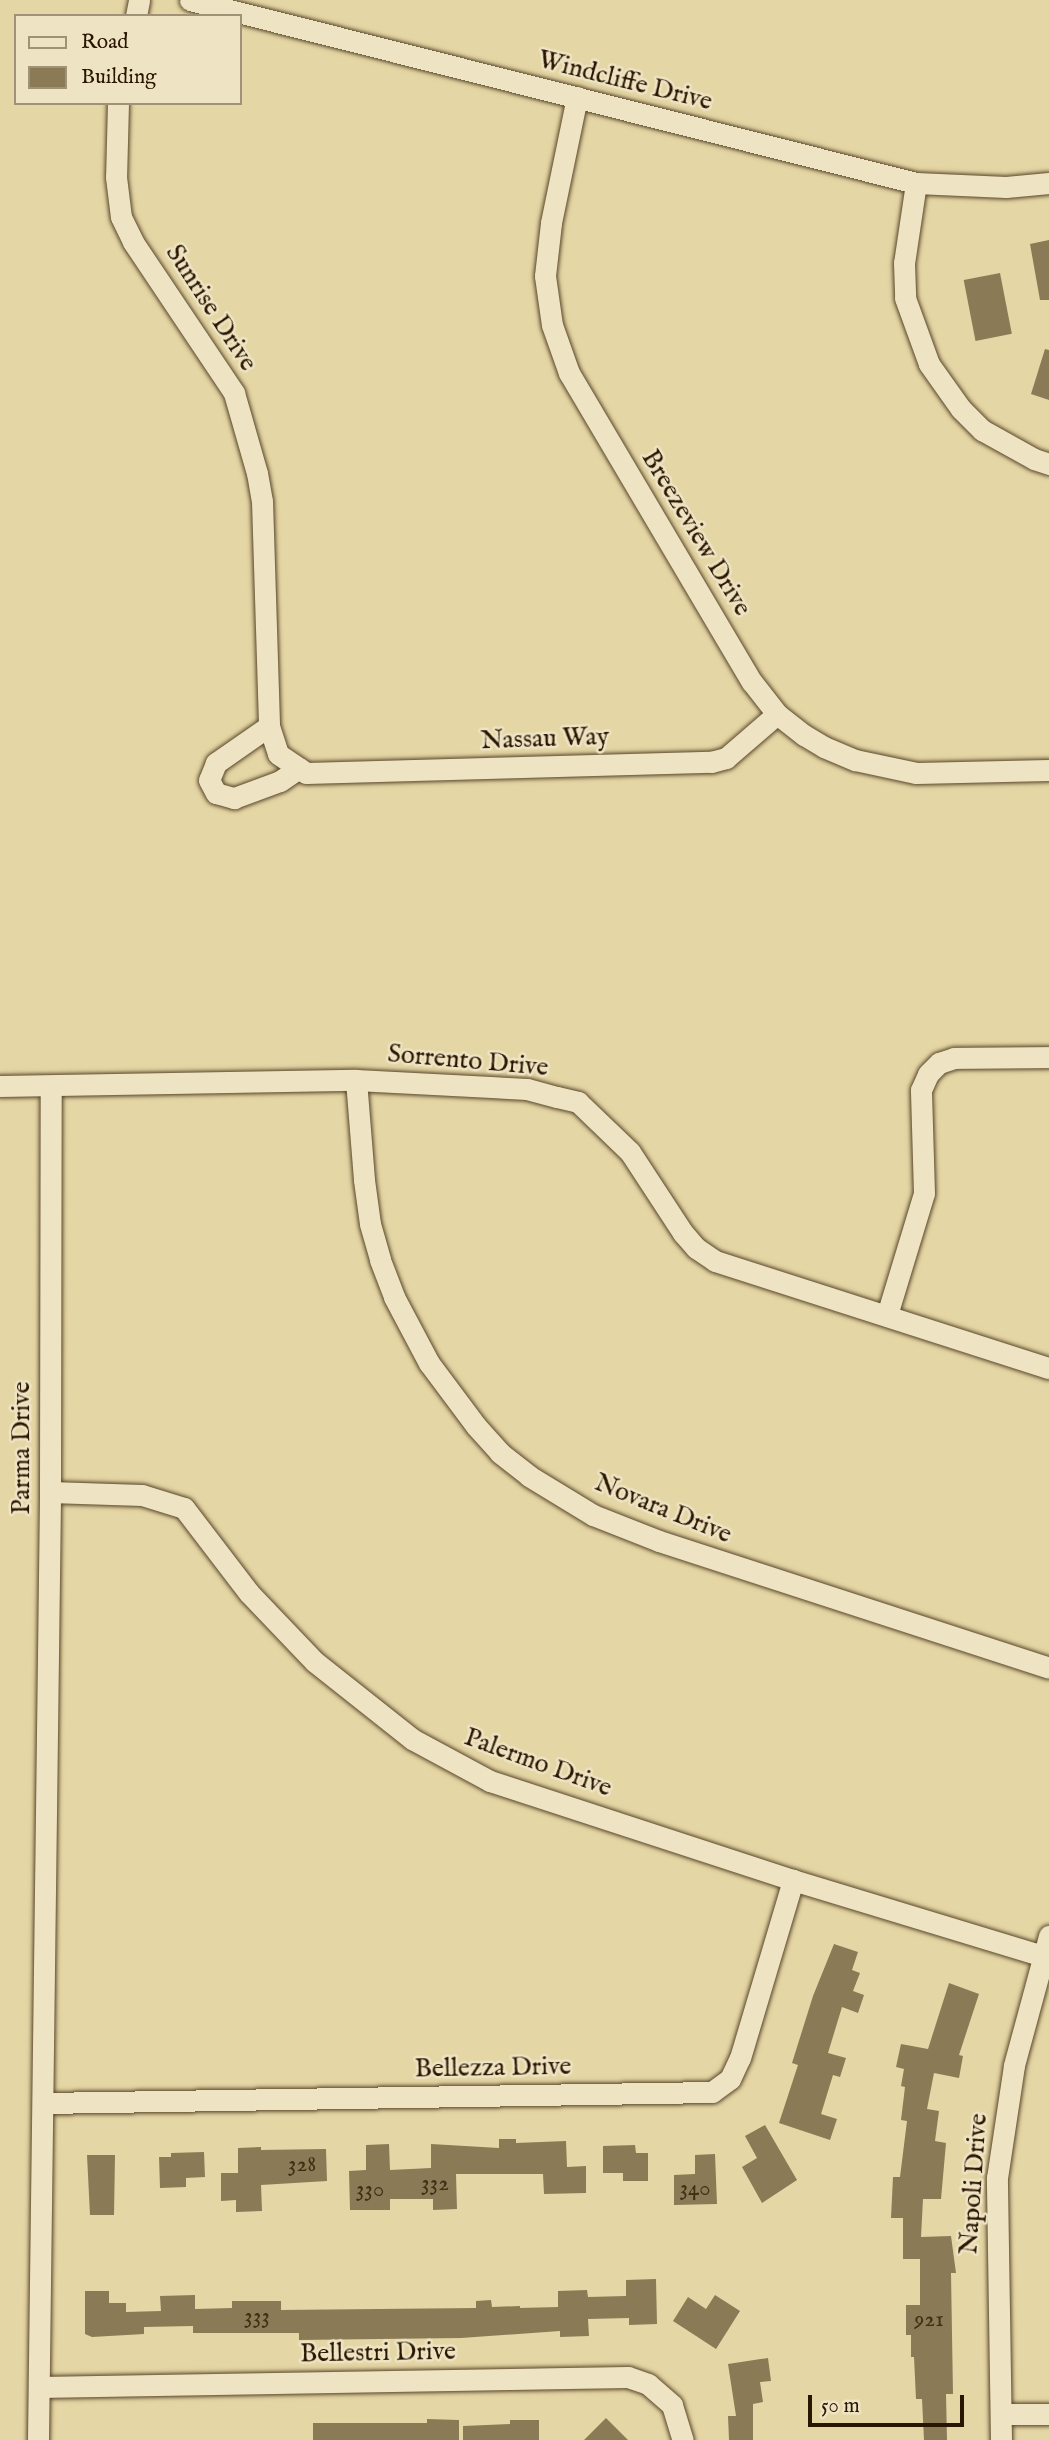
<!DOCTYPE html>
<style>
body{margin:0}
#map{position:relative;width:1049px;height:2440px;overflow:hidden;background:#e5d6a5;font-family:"IM FELL English",serif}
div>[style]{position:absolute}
.building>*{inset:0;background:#8b7a56;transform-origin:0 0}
.roads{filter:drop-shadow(0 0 2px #594629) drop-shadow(0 0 2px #594629)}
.minor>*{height:21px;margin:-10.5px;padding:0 10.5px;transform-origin:10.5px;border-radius:10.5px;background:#eee4c4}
span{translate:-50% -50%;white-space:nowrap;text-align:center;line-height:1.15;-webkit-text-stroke:5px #eee4c4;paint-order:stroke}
.number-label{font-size:23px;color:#422f16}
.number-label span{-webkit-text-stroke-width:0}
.street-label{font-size:26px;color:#2a1600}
.legend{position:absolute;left:14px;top:14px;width:228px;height:91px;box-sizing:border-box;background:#eee4c4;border:2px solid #a09276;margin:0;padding:9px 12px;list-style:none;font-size:21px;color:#2a1600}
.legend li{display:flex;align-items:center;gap:14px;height:35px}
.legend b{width:35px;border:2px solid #a09276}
.scale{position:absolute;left:808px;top:2395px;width:156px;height:32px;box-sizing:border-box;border:4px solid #2a1600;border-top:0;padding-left:9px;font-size:21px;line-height:24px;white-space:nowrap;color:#2a1600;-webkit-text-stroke:5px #eee4c4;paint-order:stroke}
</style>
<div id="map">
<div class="building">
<i style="clip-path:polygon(1049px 240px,1049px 300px,1040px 300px,1030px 244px)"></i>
<i style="left:1000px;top:273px;width:62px;height:37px;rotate:79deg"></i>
<i style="clip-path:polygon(1045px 349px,1049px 350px,1049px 400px,1031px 394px)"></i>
<i style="clip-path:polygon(834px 1944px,858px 1952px,852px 1970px,860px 1973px,853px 1991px,864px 1995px,858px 2013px,842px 2007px,828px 2053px,846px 2058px,840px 2077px,833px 2075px,821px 2114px,837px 2119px,830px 2140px,779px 2123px,798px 2065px,792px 2063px,813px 1996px)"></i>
<i style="clip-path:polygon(949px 1983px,979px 1994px,959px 2055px,963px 2056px,959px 2078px,934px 2073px,927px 2109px,939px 2111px,935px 2141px,946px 2143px,941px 2199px,923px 2199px,921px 2237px,951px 2236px,956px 2273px,951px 2273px,953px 2394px,946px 2394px,947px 2440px,924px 2440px,922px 2399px,916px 2399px,914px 2357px,911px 2357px,911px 2335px,906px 2335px,906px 2305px,920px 2305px,920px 2259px,903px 2259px,903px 2218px,891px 2218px,893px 2177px,900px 2177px,907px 2121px,901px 2120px,905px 2087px,901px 2086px,904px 2069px,896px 2067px,901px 2044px,928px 2049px)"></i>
<i style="clip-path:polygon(765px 2125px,797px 2180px,762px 2203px,742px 2167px,757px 2158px,745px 2136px)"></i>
<i style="clip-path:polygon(499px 2139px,516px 2139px,516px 2143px,566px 2141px,567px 2167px,586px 2166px,586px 2193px,544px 2194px,543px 2174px,456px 2174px,457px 2209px,433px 2210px,433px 2199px,390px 2199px,390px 2210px,350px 2210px,349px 2171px,366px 2170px,366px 2145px,389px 2144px,390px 2170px,431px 2168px,431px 2144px,499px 2148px)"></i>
<i style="clip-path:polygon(635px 2145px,636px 2153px,648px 2153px,648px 2181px,623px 2181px,623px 2173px,603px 2173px,603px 2146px)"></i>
<i style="clip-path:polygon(261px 2147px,261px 2150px,326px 2149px,327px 2181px,261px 2185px,262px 2211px,236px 2212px,236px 2200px,221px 2201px,221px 2173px,238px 2173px,238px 2148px)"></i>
<i style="clip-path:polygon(204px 2152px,205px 2177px,186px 2178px,186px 2187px,160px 2188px,159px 2157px,171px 2157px,171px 2153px)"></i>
<i style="clip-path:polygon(715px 2154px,717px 2204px,674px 2205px,674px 2175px,695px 2174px,695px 2155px)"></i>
<i style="clip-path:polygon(87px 2155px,115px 2155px,114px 2215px,90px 2215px)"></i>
<i style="clip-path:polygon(656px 2279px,657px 2324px,629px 2325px,629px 2318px,588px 2319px,589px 2336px,560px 2337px,560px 2331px,461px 2338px,299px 2340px,299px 2333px,193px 2333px,193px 2326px,144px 2327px,144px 2334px,92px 2337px,85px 2334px,85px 2291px,109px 2291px,109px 2303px,126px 2303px,126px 2312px,161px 2311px,160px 2296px,195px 2295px,195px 2309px,232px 2308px,232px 2301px,281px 2301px,281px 2310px,476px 2308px,476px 2301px,491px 2300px,492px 2307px,520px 2306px,520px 2308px,558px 2307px,558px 2291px,587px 2290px,588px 2297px,626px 2296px,626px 2280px)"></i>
<i style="clip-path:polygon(715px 2295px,740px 2311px,716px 2349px,673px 2321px,688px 2297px,706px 2309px)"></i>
<i style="clip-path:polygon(768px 2358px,771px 2381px,760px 2382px,763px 2402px,753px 2404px,753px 2440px,729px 2440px,728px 2416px,736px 2416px,728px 2364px)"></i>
<i style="clip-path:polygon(606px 2418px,628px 2440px,584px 2440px)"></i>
<i style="clip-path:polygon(427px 2419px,459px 2420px,459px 2440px,313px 2440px,313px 2423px,427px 2423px)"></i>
<i style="clip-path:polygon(510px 2420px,539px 2420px,539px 2440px,463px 2440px,463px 2426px,510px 2424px)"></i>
</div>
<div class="roads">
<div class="minor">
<i style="left:190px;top:0;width:749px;rotate:14.15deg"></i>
<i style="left:916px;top:183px;width:90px;rotate:2.5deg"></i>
<i style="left:1006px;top:187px;width:43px;rotate:-5.3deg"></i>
<i style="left:136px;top:16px;width:16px;rotate:-79deg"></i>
<i style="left:577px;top:97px;width:129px;rotate:101.7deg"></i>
<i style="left:551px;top:223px;width:53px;rotate:96.5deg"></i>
<i style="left:545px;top:276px;width:49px;rotate:81.9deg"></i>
<i style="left:552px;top:325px;width:51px;rotate:70.5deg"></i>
<i style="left:569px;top:373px;width:359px;rotate:59.4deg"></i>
<i style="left:752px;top:682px;width:41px;rotate:52deg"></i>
<i style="left:777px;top:714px;width:34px;rotate:38deg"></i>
<i style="left:804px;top:735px;width:23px;rotate:31deg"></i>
<i style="left:824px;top:747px;width:34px;rotate:23deg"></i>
<i style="left:855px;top:760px;width:62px;rotate:12deg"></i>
<i style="left:916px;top:773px;width:133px;rotate:-1.3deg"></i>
<i style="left:118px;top:103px;width:74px;rotate:91.5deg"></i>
<i style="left:116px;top:177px;width:40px;rotate:82.9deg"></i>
<i style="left:121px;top:217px;width:28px;rotate:64deg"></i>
<i style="left:133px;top:242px;width:182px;rotate:56.2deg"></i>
<i style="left:234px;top:393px;width:83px;rotate:74deg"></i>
<i style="left:257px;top:473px;width:28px;rotate:80deg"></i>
<i style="left:262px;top:501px;width:225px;rotate:88.2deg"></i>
<i style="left:269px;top:726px;width:29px;rotate:72deg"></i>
<i style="left:278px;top:754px;width:34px;rotate:34deg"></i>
<i style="left:306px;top:773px;width:405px;rotate:-1.6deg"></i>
<i style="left:711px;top:762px;width:16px;rotate:-15deg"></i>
<i style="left:726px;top:758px;width:67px;rotate:-40.8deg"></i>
<i style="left:916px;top:183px;width:81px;rotate:98.5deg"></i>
<i style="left:904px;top:263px;width:35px;rotate:88deg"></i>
<i style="left:905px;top:298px;width:70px;rotate:70deg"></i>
<i style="left:929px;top:364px;width:55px;rotate:54.6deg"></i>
<i style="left:961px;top:409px;width:30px;rotate:45deg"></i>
<i style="left:982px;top:430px;width:60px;rotate:29.1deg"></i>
<i style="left:1034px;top:459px;width:16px;rotate:18deg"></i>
<i style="left:269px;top:726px;width:65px;rotate:145.1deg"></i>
<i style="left:216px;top:763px;width:18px;rotate:112deg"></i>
<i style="left:209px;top:780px;width:15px;rotate:62deg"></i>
<i style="left:216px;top:793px;width:19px;rotate:16deg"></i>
<i style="left:234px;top:798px;width:49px;rotate:-20.3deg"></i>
<i style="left:280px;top:781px;width:23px;rotate:-34deg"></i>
<i style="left:356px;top:1080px;width:100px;rotate:85.4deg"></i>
<i style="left:364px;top:1180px;width:44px;rotate:82.2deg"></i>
<i style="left:370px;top:1224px;width:37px;rotate:74deg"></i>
<i style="left:380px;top:1260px;width:40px;rotate:69deg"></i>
<i style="left:394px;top:1297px;width:75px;rotate:62.1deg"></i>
<i style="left:429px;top:1363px;width:79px;rotate:53.3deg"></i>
<i style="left:476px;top:1426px;width:36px;rotate:48deg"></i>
<i style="left:500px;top:1453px;width:37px;rotate:38deg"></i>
<i style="left:529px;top:1476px;width:75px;rotate:31.4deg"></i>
<i style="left:593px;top:1515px;width:71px;rotate:21.5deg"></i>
<i style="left:659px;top:1541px;width:410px;rotate:18deg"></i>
<i style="left:0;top:1086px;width:356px;rotate:-1deg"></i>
<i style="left:356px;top:1080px;width:171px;rotate:3deg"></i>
<i style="left:527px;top:1089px;width:31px;rotate:15deg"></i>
<i style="left:557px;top:1097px;width:22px;rotate:13deg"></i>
<i style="left:578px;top:1102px;width:72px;rotate:43.9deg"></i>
<i style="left:630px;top:1152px;width:97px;rotate:56.8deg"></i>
<i style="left:683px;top:1233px;width:20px;rotate:49deg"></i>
<i style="left:696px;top:1248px;width:23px;rotate:34deg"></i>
<i style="left:715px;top:1261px;width:351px;rotate:17.8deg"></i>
<i style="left:887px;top:1315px;width:127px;rotate:-73.1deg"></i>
<i style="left:924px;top:1193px;width:103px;rotate:-91.7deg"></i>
<i style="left:921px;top:1090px;width:17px;rotate:-66deg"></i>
<i style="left:928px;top:1074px;width:16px;rotate:-45deg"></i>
<i style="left:939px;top:1063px;width:16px;rotate:-18deg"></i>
<i style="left:954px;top:1058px;width:95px;rotate:-0.6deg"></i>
<i style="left:50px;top:1492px;width:92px;rotate:1.9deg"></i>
<i style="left:142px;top:1495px;width:44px;rotate:17.2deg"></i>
<i style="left:184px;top:1508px;width:107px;rotate:52.6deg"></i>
<i style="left:249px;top:1593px;width:95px;rotate:46.3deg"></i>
<i style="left:315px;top:1662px;width:124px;rotate:38.4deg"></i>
<i style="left:412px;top:1739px;width:89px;rotate:28.3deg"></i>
<i style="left:490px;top:1781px;width:319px;rotate:18.1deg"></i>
<i style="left:793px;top:1880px;width:268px;rotate:16.9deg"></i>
<i style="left:43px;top:2103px;width:669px;rotate:-0.94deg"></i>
<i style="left:712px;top:2092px;width:22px;rotate:-36deg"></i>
<i style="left:730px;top:2079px;width:23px;rotate:-65deg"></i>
<i style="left:740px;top:2058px;width:186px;rotate:-73.4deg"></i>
<i style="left:39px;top:2387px;width:589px;rotate:-0.97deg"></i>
<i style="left:628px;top:2377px;width:21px;rotate:19deg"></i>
<i style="left:648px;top:2384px;width:32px;rotate:41deg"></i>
<i style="left:672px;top:2405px;width:37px;rotate:73deg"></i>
<i style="left:1001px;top:2414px;width:48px"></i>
<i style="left:38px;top:2440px;width:948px;rotate:-89.27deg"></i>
<i style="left:50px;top:1492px;width:406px;rotate:-89.9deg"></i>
<i style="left:1001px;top:2440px;width:262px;rotate:-90.9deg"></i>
<i style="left:997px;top:2178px;width:114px;rotate:-81.4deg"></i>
<i style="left:1014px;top:2065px;width:134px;rotate:-74.8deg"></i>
</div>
</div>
<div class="number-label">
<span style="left:302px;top:2165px">328</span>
<span style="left:435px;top:2184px">332</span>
<span style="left:695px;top:2189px">340</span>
<span style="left:370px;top:2190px">330</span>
<span style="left:257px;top:2317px">333</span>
<span style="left:929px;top:2320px">921</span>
</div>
<div class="street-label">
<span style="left:625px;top:81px;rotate:14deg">Windcliffe Drive</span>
<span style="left:211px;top:308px;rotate:57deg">Sunrise Drive</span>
<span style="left:696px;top:533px;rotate:59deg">Breezeview Drive</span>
<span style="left:545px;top:739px;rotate:-2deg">Nassau Way</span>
<span style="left:468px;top:1061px;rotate:5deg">Sorrento Drive</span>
<span style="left:22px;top:1448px;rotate:-90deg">Parma Drive</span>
<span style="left:663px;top:1509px;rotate:22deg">Novara Drive</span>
<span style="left:538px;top:1763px;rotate:20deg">Palermo Drive</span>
<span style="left:493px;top:2068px;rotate:-1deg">Bellezza Drive</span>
<span style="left:974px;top:2184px;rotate:-86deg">Napoli Drive</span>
<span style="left:378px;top:2353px;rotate:-1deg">Bellestri Drive</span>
</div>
<ul class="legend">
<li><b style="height:9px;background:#eee4c4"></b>Road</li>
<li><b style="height:19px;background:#8b7a56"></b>Building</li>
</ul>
<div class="scale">50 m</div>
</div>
